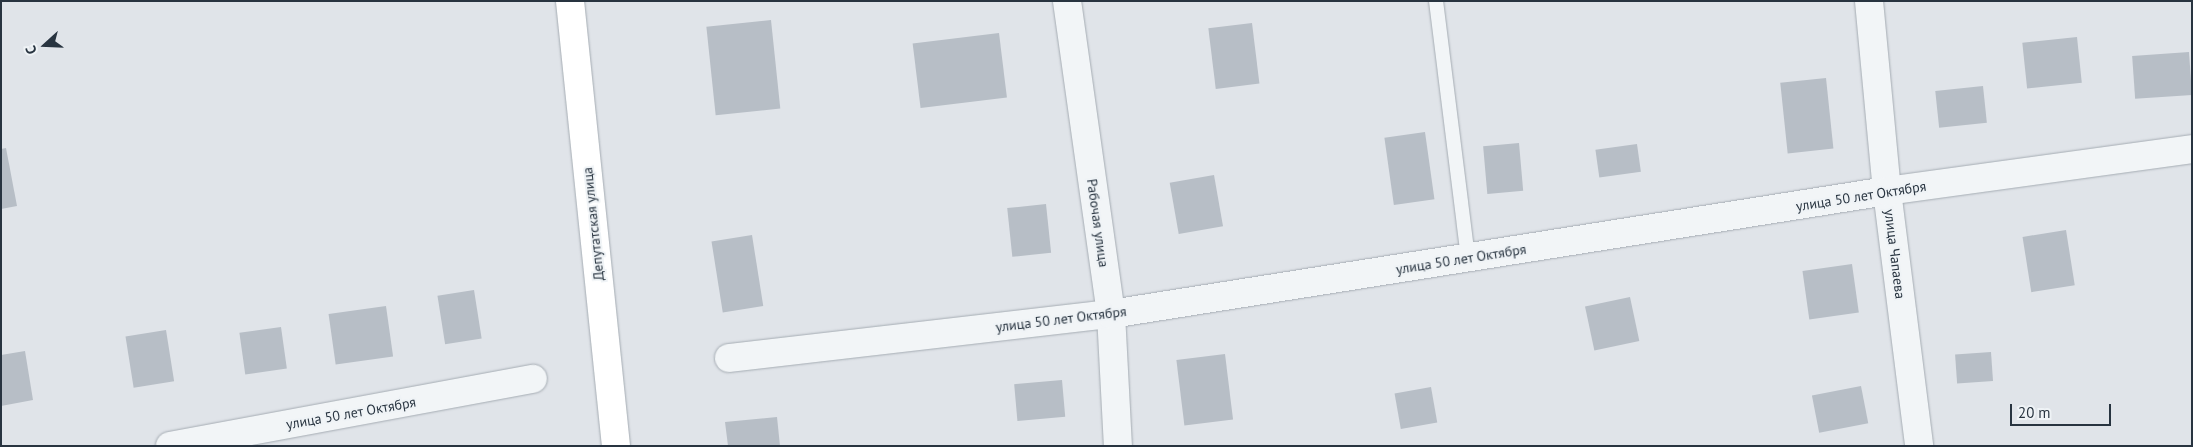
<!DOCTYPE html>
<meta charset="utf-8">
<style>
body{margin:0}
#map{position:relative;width:2193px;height:447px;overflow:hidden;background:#e0e4e9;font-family:"PT Sans",sans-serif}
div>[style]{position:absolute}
.building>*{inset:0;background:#b7bec6;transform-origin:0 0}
.roads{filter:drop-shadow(0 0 1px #a5acb3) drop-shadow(0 0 1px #a5acb3)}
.lane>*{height:14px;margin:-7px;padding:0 7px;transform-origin:7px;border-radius:7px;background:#f2f5f7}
.street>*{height:28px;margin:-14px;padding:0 14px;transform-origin:14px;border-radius:14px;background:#f2f5f7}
.secondary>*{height:28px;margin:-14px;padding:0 14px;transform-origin:14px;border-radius:14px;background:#fff}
span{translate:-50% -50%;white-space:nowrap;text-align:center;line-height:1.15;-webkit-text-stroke:4px #eff3f6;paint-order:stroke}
.street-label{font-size:14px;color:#283440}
.frame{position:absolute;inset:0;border:2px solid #283440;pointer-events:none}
.north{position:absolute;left:20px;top:20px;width:50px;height:50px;-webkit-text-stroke:4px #eff3f6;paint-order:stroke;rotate:250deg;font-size:14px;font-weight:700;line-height:20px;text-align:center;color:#283440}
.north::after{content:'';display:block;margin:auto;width:18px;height:22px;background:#283440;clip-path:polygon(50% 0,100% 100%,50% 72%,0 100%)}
.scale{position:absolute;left:2010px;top:404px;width:101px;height:22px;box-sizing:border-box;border:2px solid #283440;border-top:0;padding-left:6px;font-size:15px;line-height:18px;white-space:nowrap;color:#283440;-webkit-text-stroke:4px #eff3f6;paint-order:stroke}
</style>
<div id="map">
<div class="building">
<i style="left:771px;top:20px;width:89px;height:65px;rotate:84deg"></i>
<i style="left:1252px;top:23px;width:61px;height:44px;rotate:83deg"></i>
<i style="left:999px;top:33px;width:65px;height:87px;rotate:83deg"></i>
<i style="left:2077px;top:37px;width:46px;height:55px;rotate:84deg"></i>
<i style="left:2189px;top:52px;width:43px;height:57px;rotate:86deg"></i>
<i style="left:1826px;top:78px;width:71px;height:46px;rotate:84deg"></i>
<i style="left:1983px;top:86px;width:37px;height:48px;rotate:84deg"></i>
<i style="left:1425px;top:132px;width:68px;height:41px;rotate:82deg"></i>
<i style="left:1519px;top:143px;width:48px;height:36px;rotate:85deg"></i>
<i style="left:1637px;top:144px;width:28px;height:42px;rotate:82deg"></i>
<i style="clip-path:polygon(6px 148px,17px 206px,1px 209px,1px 149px)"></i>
<i style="left:1214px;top:175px;width:52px;height:45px;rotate:80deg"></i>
<i style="left:1046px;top:204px;width:49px;height:39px;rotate:84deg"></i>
<i style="left:2066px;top:230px;width:56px;height:44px;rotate:81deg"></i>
<i style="left:752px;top:235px;width:72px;height:41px;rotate:81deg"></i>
<i style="left:1852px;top:264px;width:49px;height:50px;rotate:82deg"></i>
<i style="left:474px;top:290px;width:49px;height:37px;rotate:81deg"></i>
<i style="left:1630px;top:297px;width:45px;height:46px;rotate:78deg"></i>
<i style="left:386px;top:306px;width:51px;height:58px;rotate:82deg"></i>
<i style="left:281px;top:327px;width:42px;height:42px;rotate:82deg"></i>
<i style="left:166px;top:330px;width:52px;height:41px;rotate:81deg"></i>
<i style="clip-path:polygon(25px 351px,33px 400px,1px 406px,1px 355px)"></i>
<i style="left:1991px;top:352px;width:29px;height:36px;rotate:86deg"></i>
<i style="left:1225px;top:354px;width:66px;height:49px;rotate:83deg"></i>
<i style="left:1062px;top:380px;width:37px;height:48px;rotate:85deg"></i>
<i style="left:1861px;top:386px;width:38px;height:50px;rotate:79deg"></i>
<i style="left:1431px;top:387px;width:36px;height:37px;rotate:80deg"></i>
<i style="clip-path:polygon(777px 417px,780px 446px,728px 446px,725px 422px)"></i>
</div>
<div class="roads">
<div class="lane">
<i style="left:1436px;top:1px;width:259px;rotate:82.9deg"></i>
</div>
<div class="street">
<i style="left:1067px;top:1px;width:316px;rotate:82deg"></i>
<i style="left:1111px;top:314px;width:132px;rotate:87deg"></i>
<i style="left:1869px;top:1px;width:191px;rotate:84.6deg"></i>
<i style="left:1887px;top:191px;width:257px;rotate:82.8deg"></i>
<i style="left:729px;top:358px;width:385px;rotate:-6.6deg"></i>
<i style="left:1111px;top:314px;width:786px;rotate:-9.01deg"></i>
<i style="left:1887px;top:191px;width:308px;rotate:-7.8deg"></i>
<i style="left:170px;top:446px;width:369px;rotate:-10.5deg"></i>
</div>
<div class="secondary">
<i style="left:570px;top:1px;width:447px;rotate:84.1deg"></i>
</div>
</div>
<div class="street-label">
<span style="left:1861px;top:196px;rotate:-9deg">улица 50 лет Октября</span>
<span style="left:1098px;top:223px;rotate:82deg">Рабочая улица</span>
<span style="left:593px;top:224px;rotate:-96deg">Депутатская улица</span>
<span style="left:1895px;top:254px;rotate:83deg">улица Чапаева</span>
<span style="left:1461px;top:259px;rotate:-9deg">улица 50 лет Октября</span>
<span style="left:1061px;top:319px;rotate:-7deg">улица 50 лет Октября</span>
<span style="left:351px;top:413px;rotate:-10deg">улица 50 лет Октября</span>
</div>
<div class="frame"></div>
<div class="north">С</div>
<div class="scale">20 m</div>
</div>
